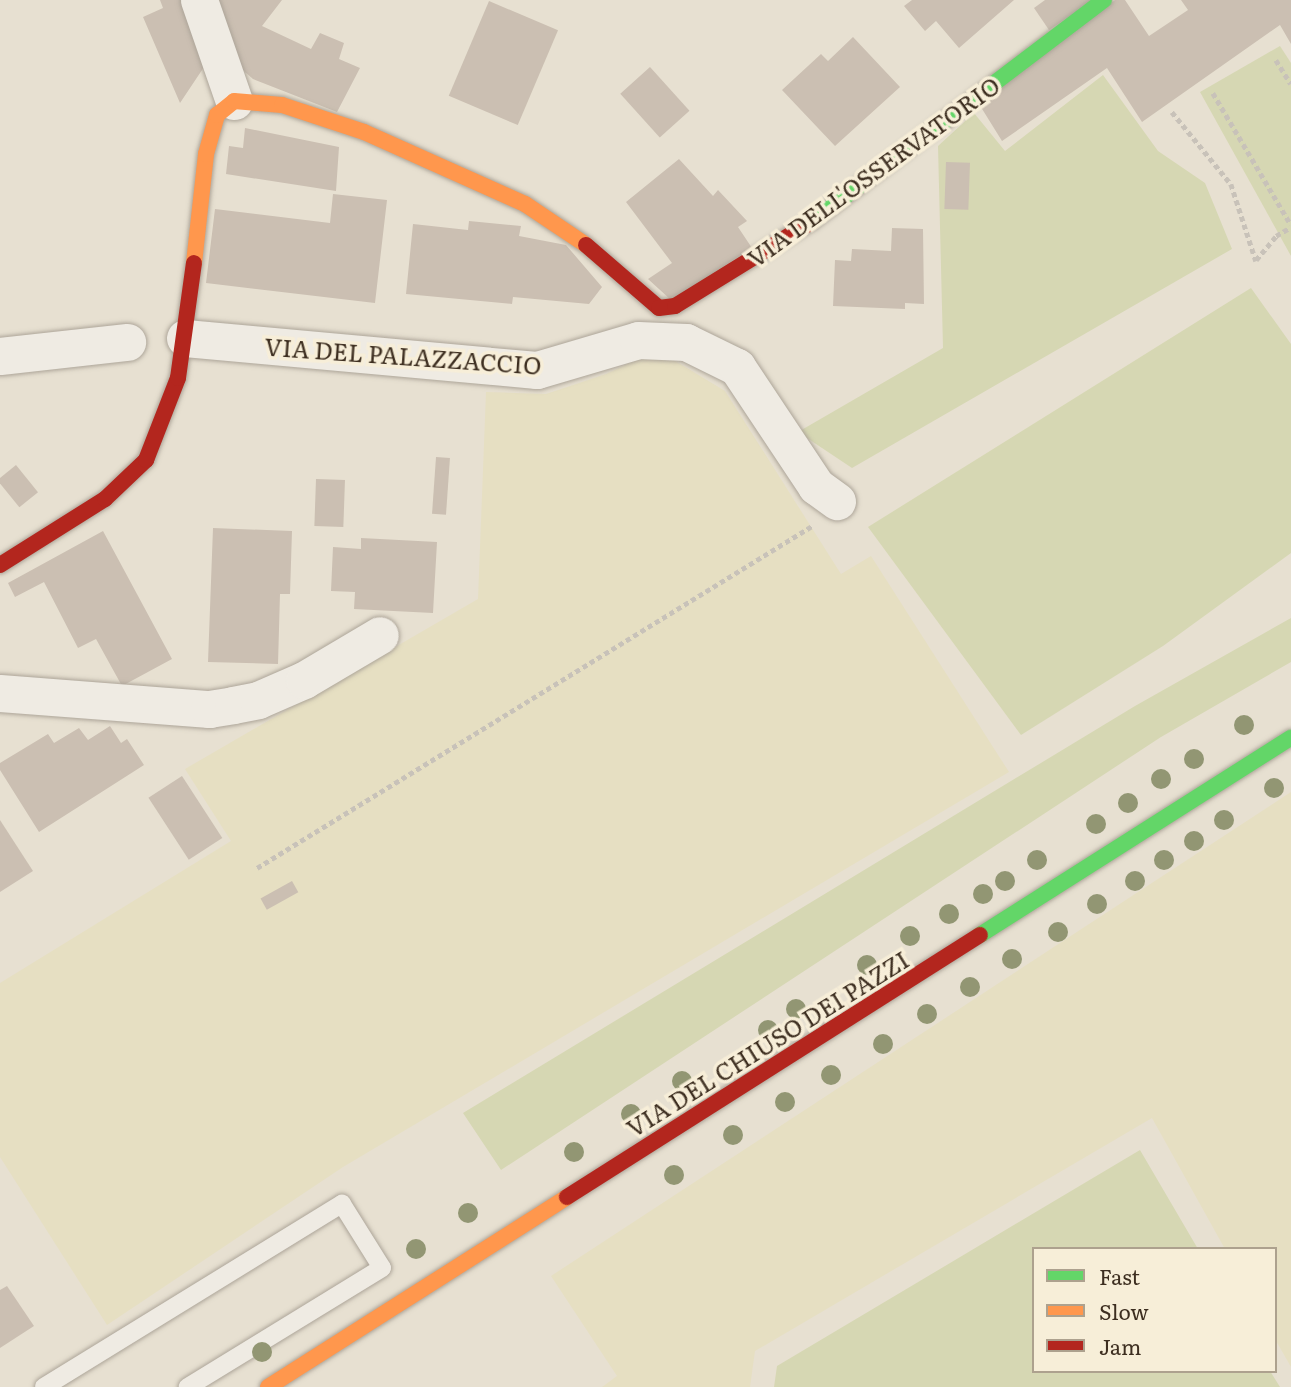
<!DOCTYPE html>
<style>
body{margin:0}
#map{position:relative;width:1291px;height:1387px;overflow:hidden;background:#e7e0d1;font-family:Literata,serif}
div>[style]{position:absolute}
.farmland>*{inset:0;background:#e6dfc2}
.green>*{inset:0;background:#d6d7b3}
.building>*{inset:0;background:#cbbfb2;transform-origin:0 0}
.path>*{height:4.5px;margin-top:-2.25px;transform-origin:0;background:repeating-linear-gradient(90deg,#c8c2b9 0 5px,transparent 0 8.5px)}
.roads{filter:drop-shadow(0 0 2px #ada599) drop-shadow(0 0 2px #ada599)}
.lane>*{height:18px;margin:-9px;padding:0 9px;transform-origin:9px;border-radius:9px;background:#efebe3}
.street>*{height:37px;margin:-18.5px;padding:0 18.5px;transform-origin:18.5px;border-radius:18.5px;background:#efebe3}
.fast>*{height:16px;margin:-8px;padding:0 8px;transform-origin:8px;border-radius:8px;background:#63d668}
.slow>*{height:16px;margin:-8px;padding:0 8px;transform-origin:8px;border-radius:8px;background:#ff974d}
.jam>*{height:16px;margin:-8px;padding:0 8px;transform-origin:8px;border-radius:8px;background:#b3261e}
.trees>*{width:20px;height:20px;margin:-10px;border-radius:50%;background:#929673}
span{translate:-50% -50%;white-space:nowrap;text-align:center;line-height:1.15;-webkit-text-stroke:7px #f7eed8;paint-order:stroke}
.street-label{font-size:24px;color:#3d2e20}
.legend{position:absolute;left:1032px;top:1247px;width:245px;height:126px;box-sizing:border-box;background:#f7eed8;border:2px solid #ada18e;margin:0;padding:9px 12px;list-style:none;font-size:21px;color:#3d2e20}
.legend li{display:flex;align-items:center;gap:14px;height:35px}
.legend b{width:35px;border:2px solid #ada18e}
</style>
<div id="map">
<div class="farmland">
<i style="clip-path:polygon(657px 350px,725px 391px,841px 574px,871px 556px,1009px 772px,343px 1167px,107px 1325px,0 1157px,0 983px,231px 841px,185px 769px,478px 599px,486px 392px,546px 394px,606px 374px)"></i>
<i style="clip-path:polygon(1291px 792px,1291px 1367px,1275px 1339px,1275px 1249px,1225px 1249px,1152px 1118px,755px 1351px,750px 1387px,602px 1387px,617px 1376px,551px 1276px)"></i>
</div>
<div class="green">
<i style="clip-path:polygon(1280px 46px,1291px 63px,1291px 256px,1200px 92px)"></i>
<i style="clip-path:polygon(1103px 75px,1158px 151px,1205px 183px,1232px 249px,852px 468px,798px 432px,943px 348px,938px 146px,974px 113px,1005px 151px)"></i>
<i style="clip-path:polygon(1251px 288px,1291px 344px,1291px 553px,1163px 646px,1021px 735px,868px 527px)"></i>
<i style="clip-path:polygon(1291px 618px,1291px 662px,1161px 737px,501px 1170px,463px 1113px,1135px 706px)"></i>
<i style="clip-path:polygon(1140px 1150px,1198px 1249px,1034px 1249px,1034px 1371px,1270px 1371px,1280px 1387px,774px 1387px,777px 1366px)"></i>
</div>
<div class="building">
<i style="clip-path:polygon(160px 0,191px 0,214px 52px,180px 103px,143px 17px,163px 8px)"></i>
<i style="clip-path:polygon(209px 0,282px 0,262px 26px,311px 49px,320px 33px,344px 43px,339px 59px,360px 68px,337px 112px,253px 79px,237px 65px)"></i>
<i style="clip-path:polygon(912px 0,1014px 0,959px 48px,936px 21px,925px 31px,904px 6px)"></i>
<i style="clip-path:polygon(1045px 0,1093px 0,1049px 30px,1034px 8px)"></i>
<i style="clip-path:polygon(1115px 0,1125px 0,1149px 36px,1188px 10px,1181px 0,1291px 0,1291px 44px,1280px 25px,1142px 122px,1107px 68px,1002px 141px,979px 104px)"></i>
<i style="left:489px;top:1px;width:75px;height:103px;rotate:23deg"></i>
<i style="clip-path:polygon(853px 37px,900px 87px,835px 146px,782px 90px,821px 54px,828px 61px)"></i>
<i style="left:650px;top:67px;width:59px;height:40px;rotate:48deg"></i>
<i style="clip-path:polygon(245px 128px,339px 147px,336px 191px,226px 174px,229px 146px,243px 148px)"></i>
<i style="clip-path:polygon(679px 159px,713px 196px,718px 190px,747px 221px,738px 227px,752px 248px,671px 300px,648px 279px,672px 263px,626px 202px)"></i>
<i style="left:946px;top:162px;width:24px;height:47px;rotate:2deg"></i>
<i style="clip-path:polygon(333px 194px,387px 200px,375px 303px,206px 283px,215px 209px,330px 223px)"></i>
<i style="clip-path:polygon(469px 221px,521px 226px,519px 236px,566px 245px,602px 287px,589px 304px,513px 297px,512px 304px,406px 294px,413px 224px,468px 230px)"></i>
<i style="clip-path:polygon(892px 228px,923px 229px,924px 304px,905px 303px,905px 309px,833px 306px,835px 260px,851px 261px,852px 249px,891px 251px)"></i>
<i style="left:436px;top:457px;width:14px;height:57px;rotate:4deg"></i>
<i style="left:16px;top:465px;width:35px;height:24px;rotate:51deg"></i>
<i style="left:316px;top:479px;width:29px;height:47px;rotate:2deg"></i>
<i style="clip-path:polygon(213px 528px,292px 531px,290px 594px,280px 594px,278px 664px,208px 662px)"></i>
<i style="clip-path:polygon(103px 531px,172px 659px,122px 686px,96px 639px,78px 648px,44px 582px,15px 597px,8px 583px)"></i>
<i style="clip-path:polygon(361px 538px,437px 542px,433px 613px,354px 609px,355px 592px,331px 591px,333px 547px,361px 549px)"></i>
<i style="clip-path:polygon(110px 726px,121px 743px,127px 739px,144px 765px,39px 832px,0 770px,0 763px,48px 734px,54px 743px,79px 728px,88px 740px)"></i>
<i style="left:182px;top:776px;width:74px;height:40px;rotate:57deg"></i>
<i style="clip-path:polygon(0 820px,33px 871px,0 892px)"></i>
<i style="left:292px;top:881px;width:13px;height:36px;rotate:61deg"></i>
<i style="clip-path:polygon(7px 1286px,34px 1326px,0 1348px,0 1290px)"></i>
</div>
<div class="path">
<i style="left:1276px;top:60px;width:28px;rotate:58deg"></i>
<i style="left:1213px;top:93px;width:153px;rotate:59.4deg"></i>
<i style="left:1172px;top:112px;width:93px;rotate:50.7deg"></i>
<i style="left:1231px;top:184px;width:81px;rotate:72deg"></i>
<i style="left:1256px;top:260px;width:31px;rotate:-50deg"></i>
<i style="left:1276px;top:236px;width:17px;rotate:-31deg"></i>
<i style="left:257px;top:868px;width:652px;rotate:-31.64deg"></i>
</div>
<div class="roads">
<div class="lane">
<i style="left:44px;top:1387px;width:350px;rotate:-31.6deg"></i>
<i style="left:342px;top:1204px;width:75px;rotate:58deg"></i>
<i style="left:382px;top:1268px;width:228px;rotate:148.5deg"></i>
</div>
<div class="street">
<i style="left:199px;top:0;width:107px;rotate:70.9deg"></i>
<i style="left:185px;top:338px;width:353px;rotate:5.2deg"></i>
<i style="left:537px;top:370px;width:105px;rotate:-16.5deg"></i>
<i style="left:638px;top:340px;width:48px;rotate:2.4deg"></i>
<i style="left:686px;top:342px;width:57px;rotate:26.1deg"></i>
<i style="left:737px;top:367px;width:143px;rotate:56.4deg"></i>
<i style="left:816px;top:486px;width:26px;rotate:36deg"></i>
<i style="left:0;top:356px;width:128px;rotate:-6.3deg"></i>
<i style="left:0;top:693px;width:210px;rotate:4.4deg"></i>
<i style="left:209px;top:709px;width:24px;rotate:-9deg"></i>
<i style="left:233px;top:705px;width:25px;rotate:-11deg"></i>
<i style="left:258px;top:700px;width:50px;rotate:-23.5deg"></i>
<i style="left:304px;top:680px;width:88px;rotate:-30.6deg"></i>
</div>
<div class="fast">
<i style="left:814px;top:220px;width:364px;rotate:-37.2deg"></i>
<i style="left:980px;top:935px;width:368px;rotate:-32.4deg"></i>
</div>
<div class="slow">
<i style="left:194px;top:263px;width:110px;rotate:-83.7deg"></i>
<i style="left:206px;top:154px;width:41px;rotate:-74.2deg"></i>
<i style="left:217px;top:115px;width:22px;rotate:-39deg"></i>
<i style="left:234px;top:101px;width:48px;rotate:4.8deg"></i>
<i style="left:282px;top:105px;width:86px;rotate:18.2deg"></i>
<i style="left:364px;top:132px;width:176px;rotate:24.1deg"></i>
<i style="left:525px;top:204px;width:73px;rotate:33.9deg"></i>
<i style="left:268px;top:1387px;width:354px;rotate:-32.4deg"></i>
</div>
<div class="jam">
<i style="left:586px;top:245px;width:96px;rotate:40.8deg"></i>
<i style="left:659px;top:308px;width:16px;rotate:-7deg"></i>
<i style="left:675px;top:306px;width:163px;rotate:-31.7deg"></i>
<i style="left:0;top:565px;width:124px;rotate:-32.2deg"></i>
<i style="left:105px;top:499px;width:57px;rotate:-43.6deg"></i>
<i style="left:146px;top:460px;width:88px;rotate:-68.7deg"></i>
<i style="left:178px;top:378px;width:116px;rotate:-82.1deg"></i>
<i style="left:567px;top:1197px;width:489px;rotate:-32.4deg"></i>
</div>
</div>
<div class="trees">
<i style="left:1244px;top:725px"></i>
<i style="left:1194px;top:759px"></i>
<i style="left:1161px;top:779px"></i>
<i style="left:1274px;top:788px"></i>
<i style="left:1128px;top:803px"></i>
<i style="left:1224px;top:820px"></i>
<i style="left:1096px;top:824px"></i>
<i style="left:1194px;top:841px"></i>
<i style="left:1037px;top:860px"></i>
<i style="left:1164px;top:860px"></i>
<i style="left:1005px;top:881px"></i>
<i style="left:1135px;top:881px"></i>
<i style="left:983px;top:894px"></i>
<i style="left:1097px;top:904px"></i>
<i style="left:949px;top:914px"></i>
<i style="left:1058px;top:932px"></i>
<i style="left:910px;top:936px"></i>
<i style="left:1012px;top:959px"></i>
<i style="left:867px;top:965px"></i>
<i style="left:970px;top:987px"></i>
<i style="left:796px;top:1009px"></i>
<i style="left:927px;top:1014px"></i>
<i style="left:768px;top:1030px"></i>
<i style="left:883px;top:1044px"></i>
<i style="left:831px;top:1075px"></i>
<i style="left:682px;top:1081px"></i>
<i style="left:785px;top:1102px"></i>
<i style="left:631px;top:1114px"></i>
<i style="left:733px;top:1135px"></i>
<i style="left:574px;top:1152px"></i>
<i style="left:674px;top:1175px"></i>
<i style="left:468px;top:1213px"></i>
<i style="left:416px;top:1249px"></i>
<i style="left:262px;top:1352px"></i>
</div>
<div class="street-label">
<span style="left:873px;top:171px;rotate:-36deg">VIA DELL'OSSERVATORIO</span>
<span style="left:403px;top:355px;rotate:4deg">VIA DEL PALAZZACCIO</span>
<span style="left:767px;top:1043px;rotate:-32deg">VIA DEL CHIUSO DEI PAZZI</span>
</div>
<ul class="legend">
<li><b style="height:9px;background:#63d668"></b>Fast</li>
<li><b style="height:9px;background:#ff974d"></b>Slow</li>
<li><b style="height:9px;background:#b3261e"></b>Jam</li>
</ul>
</div>
